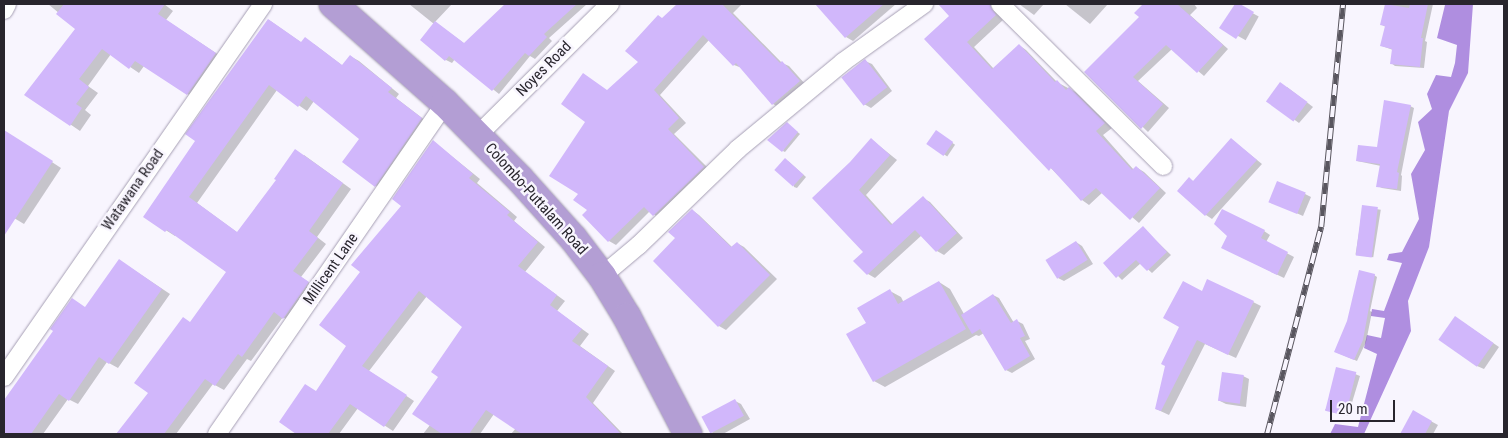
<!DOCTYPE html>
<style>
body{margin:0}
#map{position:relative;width:1508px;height:438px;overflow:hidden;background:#f8f5fe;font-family:"Roboto Condensed",sans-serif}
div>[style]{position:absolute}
.water>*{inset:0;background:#af8ee0}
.shadow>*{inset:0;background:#0003;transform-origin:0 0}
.building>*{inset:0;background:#d1b7fb;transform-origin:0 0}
.roads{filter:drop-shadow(0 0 1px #a69fb4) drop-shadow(0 0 1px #a69fb4)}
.minor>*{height:18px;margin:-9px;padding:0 9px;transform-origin:9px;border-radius:9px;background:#fff}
.trunk>*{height:28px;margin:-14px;padding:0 14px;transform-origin:14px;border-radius:14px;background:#b39ed4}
.rail>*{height:5.5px;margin-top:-2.75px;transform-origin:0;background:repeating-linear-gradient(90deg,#f8f5fe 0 11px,#59565f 0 22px);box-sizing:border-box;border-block:1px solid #59565f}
span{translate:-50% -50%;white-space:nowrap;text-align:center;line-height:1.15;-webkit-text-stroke:5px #f8f5fe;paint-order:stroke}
.street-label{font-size:15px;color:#28252d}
.frame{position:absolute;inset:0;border:5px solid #28252d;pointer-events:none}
.scale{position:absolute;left:1330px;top:400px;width:65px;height:22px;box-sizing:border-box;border:2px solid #28252d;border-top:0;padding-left:6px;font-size:15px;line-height:18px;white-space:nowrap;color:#28252d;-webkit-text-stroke:4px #f8f5fe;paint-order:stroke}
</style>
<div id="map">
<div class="water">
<i style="clip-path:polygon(1473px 4px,1468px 73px,1449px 111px,1429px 247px,1408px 301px,1411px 331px,1364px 434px,1330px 434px,1335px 424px,1358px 427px,1377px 354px,1364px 348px,1367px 335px,1381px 338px,1385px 318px,1371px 316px,1372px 309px,1384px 311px,1402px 263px,1387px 260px,1389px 254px,1402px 252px,1419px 219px,1411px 174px,1425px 150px,1418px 122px,1432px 109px,1427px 94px,1436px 75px,1451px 77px,1455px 63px,1457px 45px,1437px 38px,1445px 5px)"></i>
</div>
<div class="shadow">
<i style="clip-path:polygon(48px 4px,164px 4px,173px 11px,166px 20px,225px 59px,197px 100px,144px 66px,139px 73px,111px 54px,88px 86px,98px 93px,85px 110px,91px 115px,80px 131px,26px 94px,77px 28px)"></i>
<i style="clip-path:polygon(409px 4px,452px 4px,435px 22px,465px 44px,507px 4px,516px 4px,529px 18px,544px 4px,587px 4px,549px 38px,552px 41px,535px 59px,530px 56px,499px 94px,455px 59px,452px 63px,446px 60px,434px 24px)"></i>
<i style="clip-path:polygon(678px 4px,742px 4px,733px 13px,782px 63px,789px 66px,806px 85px,780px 108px,773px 104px,742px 68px,734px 65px,709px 40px,660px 95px,686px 123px,674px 134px,711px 171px,661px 220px,650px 211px,616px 245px,609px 241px,579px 194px,608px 91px,640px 62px,663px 19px)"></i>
<i style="clip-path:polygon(817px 4px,896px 4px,853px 41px,846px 37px)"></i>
<i style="clip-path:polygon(939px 4px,999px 4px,997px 13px,1003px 20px,974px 47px,994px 69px,1019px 45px,1026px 50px,1057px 82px,1077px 93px,1112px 128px,1103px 135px,1134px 170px,1136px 167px,1144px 172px,1166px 193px,1139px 223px,1103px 192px,1089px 205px,1082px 200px,925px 39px,951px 16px)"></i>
<i style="clip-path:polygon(1019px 4px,1044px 4px,1034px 15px)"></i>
<i style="clip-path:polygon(1065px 4px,1108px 4px,1090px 24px)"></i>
<i style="clip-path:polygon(1144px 4px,1194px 4px,1197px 8px,1190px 15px,1228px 49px,1204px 76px,1172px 49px,1138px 81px,1169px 108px,1148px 132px,1086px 72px,1141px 17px,1136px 13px)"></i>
<i style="left:1236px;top:4px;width:26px;height:27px;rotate:29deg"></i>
<i style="clip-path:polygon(1386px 4px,1433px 4px,1425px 41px,1427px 42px,1424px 68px,1395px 66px,1391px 63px,1393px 50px,1382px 46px,1386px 27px,1382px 25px)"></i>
<i style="clip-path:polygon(269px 20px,302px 43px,314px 44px,343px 66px,350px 56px,359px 61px,399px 94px,396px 98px,430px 124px,384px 190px,375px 185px,361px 139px,314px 101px,307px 111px,277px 90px,197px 203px,238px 233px,304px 155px,351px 189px,317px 237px,326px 244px,301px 277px,317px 288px,292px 323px,283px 317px,251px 361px,247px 359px,224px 390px,213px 384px,176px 434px,118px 434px,150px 392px,191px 323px,227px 272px,176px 234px,175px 236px,145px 217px,196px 141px)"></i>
<i style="clip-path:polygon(865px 61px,872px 64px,892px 91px,871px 108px,864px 104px)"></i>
<i style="clip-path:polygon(1287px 87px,1313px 107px,1299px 123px,1268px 101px)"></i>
<i style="clip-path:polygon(1410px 106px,1414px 108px,1401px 175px,1402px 176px,1401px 191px,1382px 188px,1378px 186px,1381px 166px,1357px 161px,1378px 148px)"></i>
<i style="clip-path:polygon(790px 126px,800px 134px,785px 152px,783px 151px)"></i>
<i style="clip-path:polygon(6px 132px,61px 168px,24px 224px,4px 212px,4px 136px)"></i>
<i style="left:936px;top:132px;width:23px;height:14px;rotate:34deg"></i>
<i style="clip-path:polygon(1231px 139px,1262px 164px,1212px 219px,1206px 215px,1190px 179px,1194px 182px)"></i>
<i style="clip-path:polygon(872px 140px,897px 160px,866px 195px,893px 225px,923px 198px,930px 202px,963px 238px,944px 255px,937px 251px,922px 235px,875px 278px,868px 274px,851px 163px)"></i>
<i style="clip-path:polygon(433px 141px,480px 179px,477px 183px,517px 217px,514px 221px,545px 247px,525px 272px,565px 301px,557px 311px,589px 334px,580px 346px,615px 371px,593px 403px,623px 434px,511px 434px,516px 428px,494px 414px,480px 434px,423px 434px,430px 425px,440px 377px,464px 327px,427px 296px,369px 371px,414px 401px,393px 431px,358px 408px,339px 434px,298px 434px,280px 422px,316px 392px,347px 346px,362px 272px,402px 206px)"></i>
<i style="clip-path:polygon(788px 161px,806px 177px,797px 188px,794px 187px)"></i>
<i style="clip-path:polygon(1305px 194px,1311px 197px,1303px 216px,1276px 204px)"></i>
<i style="left:1363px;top:207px;width:18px;height:48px;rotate:9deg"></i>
<i style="clip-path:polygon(692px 210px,699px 215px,733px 248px,737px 243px,744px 247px,777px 279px,726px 330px,719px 326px,654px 261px,676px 238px)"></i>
<i style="clip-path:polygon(1143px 228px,1171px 255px,1152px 273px,1141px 263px,1122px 280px,1105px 263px)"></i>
<i style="clip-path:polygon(1264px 231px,1270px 235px,1266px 242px,1294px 257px,1284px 278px,1229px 251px,1229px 236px)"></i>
<i style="clip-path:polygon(1076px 242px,1082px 246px,1093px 264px,1064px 281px,1058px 278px)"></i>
<i style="clip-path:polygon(128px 266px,170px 294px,118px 368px,107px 362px,78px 404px,68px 399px,43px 434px,4px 434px,4px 404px,86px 308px)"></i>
<i style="clip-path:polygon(1374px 275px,1377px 277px,1370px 311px,1372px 312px,1366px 342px,1357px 361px,1338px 353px)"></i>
<i style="clip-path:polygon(939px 282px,950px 289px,964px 314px,993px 295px,999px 298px,1014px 323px,1017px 321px,1023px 324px,1030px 339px,1025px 341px,1035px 359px,1012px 373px,1006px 370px,984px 333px,979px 336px,976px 335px,885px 387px,874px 381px,868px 324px,890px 291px,901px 297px,904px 303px)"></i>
<i style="clip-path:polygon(1202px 293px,1253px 302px,1261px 306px,1236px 358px,1205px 344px,1169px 415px,1156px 409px)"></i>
<i style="clip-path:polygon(1461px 321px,1499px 347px,1484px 369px,1477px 366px)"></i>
<i style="clip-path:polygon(1355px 374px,1360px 376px,1348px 416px,1325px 410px)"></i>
<i style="clip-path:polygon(1243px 376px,1249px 379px,1246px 407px,1226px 404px,1220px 401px)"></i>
<i style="clip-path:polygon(735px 401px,741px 404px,750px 419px,723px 434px,712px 433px)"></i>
<i style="clip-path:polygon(1414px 412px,1438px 425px,1433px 434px,1402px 434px)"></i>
</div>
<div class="building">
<i style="clip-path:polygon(64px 4px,165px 4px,158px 14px,216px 53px,187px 95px,135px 61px,129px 69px,102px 49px,79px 79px,89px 87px,76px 104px,82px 108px,70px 126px,24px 95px,75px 29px,56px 14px)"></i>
<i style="clip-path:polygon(505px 4px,577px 4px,544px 34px,547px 37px,529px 56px,525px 53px,492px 91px,449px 56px,445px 61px,420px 40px,435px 21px,464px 43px)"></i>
<i style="clip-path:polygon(677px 4px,722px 4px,780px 63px,782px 61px,800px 81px,772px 105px,736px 63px,733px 66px,703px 35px,654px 90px,679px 118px,668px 129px,704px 167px,653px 216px,644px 207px,608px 242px,582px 215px,587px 210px,573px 200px,578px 194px,549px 176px,585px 122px,561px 104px,583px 73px,607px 90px,638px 62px,625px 51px,658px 15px,662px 18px)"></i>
<i style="clip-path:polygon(815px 4px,884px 4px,845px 38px)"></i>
<i style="clip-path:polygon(938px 4px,990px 4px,996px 15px,967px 42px,992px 69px,1019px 44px,1055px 82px,1057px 80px,1066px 90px,1069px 87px,1105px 123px,1096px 131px,1132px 170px,1136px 166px,1160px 188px,1130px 220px,1096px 188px,1081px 201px,1051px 168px,1049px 171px,924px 39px,949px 16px)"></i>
<i style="clip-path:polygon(1143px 4px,1177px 4px,1223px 45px,1197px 73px,1166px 45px,1133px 77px,1163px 104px,1141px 129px,1084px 72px,1139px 17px,1134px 13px)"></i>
<i style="clip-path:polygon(1235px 4px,1240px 4px,1254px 12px,1236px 39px,1219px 28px)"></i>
<i style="clip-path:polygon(1385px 4px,1409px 8px,1410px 4px,1428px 4px,1421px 38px,1423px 38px,1420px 67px,1390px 64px,1392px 49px,1380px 46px,1385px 26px,1380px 25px)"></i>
<i style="clip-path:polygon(268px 19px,301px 42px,305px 37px,342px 65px,350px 55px,392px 88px,388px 92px,422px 118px,375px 187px,342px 162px,359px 139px,306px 96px,298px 107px,269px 85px,189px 197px,237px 232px,276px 180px,274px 179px,295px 149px,343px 183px,309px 231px,318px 238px,293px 271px,309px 282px,283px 319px,274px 312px,242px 357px,238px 354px,215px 386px,205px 379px,164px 434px,116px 434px,148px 393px,134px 383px,183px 317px,190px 322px,226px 272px,167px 230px,165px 232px,143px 217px,195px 141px,185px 134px)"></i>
<i style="left:865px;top:59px;width:36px;height:30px;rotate:52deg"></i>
<i style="left:1280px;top:82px;width:34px;height:24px;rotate:36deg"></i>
<i style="clip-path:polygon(1384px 100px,1411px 105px,1397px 172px,1399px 173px,1397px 189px,1376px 187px,1380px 164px,1356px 161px,1358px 145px,1377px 147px)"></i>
<i style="clip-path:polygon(787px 122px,798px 132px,782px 152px,767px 140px)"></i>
<i style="clip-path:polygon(4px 130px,53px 161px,4px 236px)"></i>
<i style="left:936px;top:130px;width:21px;height:17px;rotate:35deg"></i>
<i style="clip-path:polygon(871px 138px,890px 155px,859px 190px,891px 225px,923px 196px,957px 233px,936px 252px,915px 230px,867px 275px,853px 261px,863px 252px,812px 198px,850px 162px)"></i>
<i style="clip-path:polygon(1231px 138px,1257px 160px,1205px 216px,1177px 191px,1189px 177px,1193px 181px)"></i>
<i style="clip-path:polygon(433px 140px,473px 174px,469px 178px,510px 212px,507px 215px,538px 242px,518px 266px,557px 295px,550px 305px,582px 329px,572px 341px,608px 366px,586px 397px,621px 434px,522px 434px,486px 410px,469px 434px,442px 434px,412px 414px,438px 377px,431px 372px,462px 327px,419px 291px,362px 366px,407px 395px,384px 427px,350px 404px,328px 434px,296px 434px,279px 422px,305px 384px,316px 391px,346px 346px,319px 325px,360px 272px,351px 265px,401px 206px,392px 199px)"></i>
<i style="left:785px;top:158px;width:25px;height:16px;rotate:42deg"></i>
<i style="left:1277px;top:181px;width:31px;height:23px;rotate:22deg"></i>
<i style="left:1362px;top:205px;width:16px;height:51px;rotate:7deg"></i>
<i style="clip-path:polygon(692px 209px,731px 247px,737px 242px,770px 275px,718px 327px,653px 261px,675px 238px,668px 232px)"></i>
<i style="clip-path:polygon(1222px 209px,1265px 230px,1261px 238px,1288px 252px,1277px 275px,1221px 248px,1227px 236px,1214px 224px)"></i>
<i style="clip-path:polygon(1143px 226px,1167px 252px,1147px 271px,1136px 260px,1116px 278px,1103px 263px)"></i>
<i style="left:1076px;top:241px;width:22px;height:36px;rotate:58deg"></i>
<i style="clip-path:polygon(119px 259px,162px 289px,109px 364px,99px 357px,69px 401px,59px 394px,31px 434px,4px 434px,4px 400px,53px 331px,50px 329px,72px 298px,85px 307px)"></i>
<i style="clip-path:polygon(1359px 270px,1375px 274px,1363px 340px,1354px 360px,1334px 352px,1347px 321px)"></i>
<i style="clip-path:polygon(1207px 279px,1254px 301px,1228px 355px,1197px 340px,1161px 411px,1155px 409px,1165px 366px,1161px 364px,1179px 327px,1163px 318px,1183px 281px,1202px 291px)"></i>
<i style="clip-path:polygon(939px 281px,966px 329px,873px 382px,846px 334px,866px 323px,857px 308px,890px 289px,898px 304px)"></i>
<i style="clip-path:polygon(993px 294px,1011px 323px,1017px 319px,1025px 336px,1020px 338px,1030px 356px,1005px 371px,980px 329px,972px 334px,961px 315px)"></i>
<i style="left:1455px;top:316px;width:47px;height:29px;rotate:35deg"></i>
<i style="left:1336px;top:367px;width:21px;height:45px;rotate:14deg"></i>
<i style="left:1222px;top:372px;width:22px;height:29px;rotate:8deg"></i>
<i style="left:735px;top:399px;width:19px;height:38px;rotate:62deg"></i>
<i style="clip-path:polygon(1413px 410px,1432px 421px,1425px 434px,1400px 434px)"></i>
</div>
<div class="roads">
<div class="minor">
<i style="left:1000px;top:4px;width:230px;rotate:44.8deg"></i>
<i style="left:4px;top:10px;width:7px;rotate:-63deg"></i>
<i style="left:478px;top:135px;width:186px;rotate:-44.8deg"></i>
<i style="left:602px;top:276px;width:48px;rotate:-40deg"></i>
<i style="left:639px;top:245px;width:138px;rotate:-44.1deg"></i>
<i style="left:738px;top:149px;width:136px;rotate:-39.6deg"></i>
<i style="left:843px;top:62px;width:100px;rotate:-35.6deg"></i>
<i style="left:4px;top:377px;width:454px;rotate:-55.2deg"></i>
<i style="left:217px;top:434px;width:402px;rotate:-55.4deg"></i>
</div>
<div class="trunk">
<i style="left:333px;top:4px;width:149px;rotate:41.5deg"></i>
<i style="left:445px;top:103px;width:107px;rotate:45.4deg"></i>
<i style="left:520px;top:179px;width:79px;rotate:48.1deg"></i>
<i style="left:573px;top:238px;width:48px;rotate:52.7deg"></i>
<i style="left:602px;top:276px;width:48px;rotate:58.6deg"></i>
<i style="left:627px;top:317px;width:132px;rotate:62.5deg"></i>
</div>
</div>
<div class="rail">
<i style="left:1267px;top:434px;width:214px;rotate:-75.4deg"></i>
<i style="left:1321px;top:227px;width:224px;rotate:-84.4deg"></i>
</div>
<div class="street-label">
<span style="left:544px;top:69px;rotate:-45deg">Noyes Road</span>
<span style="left:133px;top:190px;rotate:-55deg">Watawana Road</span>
<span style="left:536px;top:199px;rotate:48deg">Colombo-Puttalam Road</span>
<span style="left:331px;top:269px;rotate:-55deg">Millicent Lane</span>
</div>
<div class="frame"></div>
<div class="scale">20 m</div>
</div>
